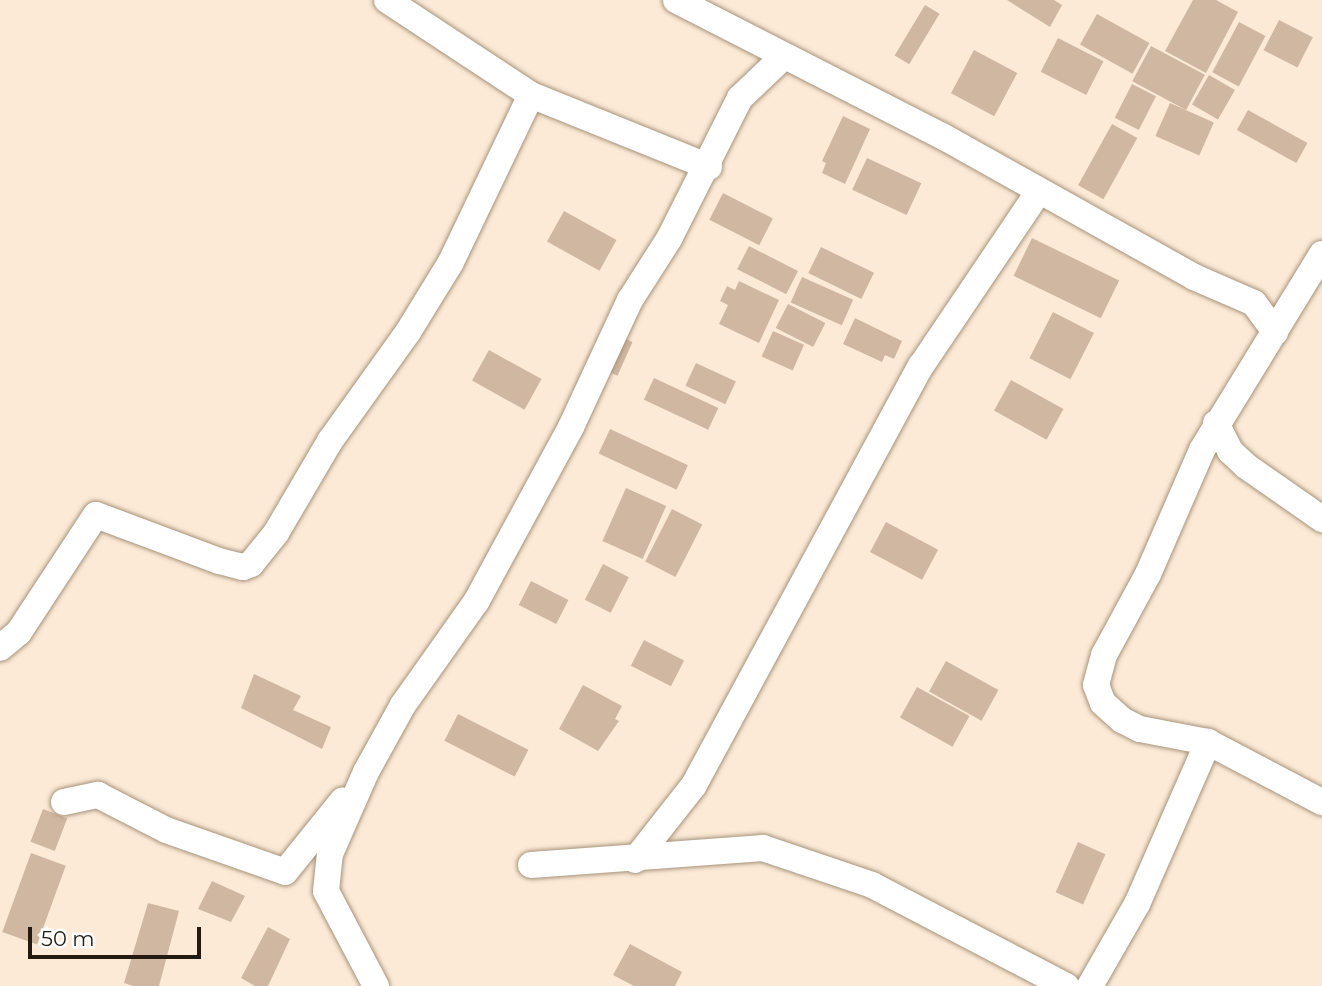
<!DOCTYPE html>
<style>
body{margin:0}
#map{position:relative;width:1322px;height:986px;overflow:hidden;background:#fcead6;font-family:Montserrat,sans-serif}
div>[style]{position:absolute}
.building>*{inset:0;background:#d0b7a2;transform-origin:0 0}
.roads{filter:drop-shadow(0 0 2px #a7937c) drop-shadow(0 0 2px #a7937c)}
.street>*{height:26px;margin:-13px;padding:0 13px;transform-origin:13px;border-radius:13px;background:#fff}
span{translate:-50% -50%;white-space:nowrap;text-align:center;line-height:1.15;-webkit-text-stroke:6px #fff;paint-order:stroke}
.scale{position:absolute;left:28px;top:927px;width:173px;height:32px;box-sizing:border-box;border:4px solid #231b12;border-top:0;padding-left:9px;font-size:21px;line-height:24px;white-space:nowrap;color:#231b12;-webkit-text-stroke:5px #fff;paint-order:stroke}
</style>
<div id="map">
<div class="building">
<i style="clip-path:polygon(1007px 0,1054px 0,1062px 5px,1050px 27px)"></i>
<i style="clip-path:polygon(1193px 0,1216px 0,1238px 12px,1206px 73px,1165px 51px)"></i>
<i style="left:925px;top:5px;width:17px;height:59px;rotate:31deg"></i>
<i style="left:1097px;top:14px;width:60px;height:35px;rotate:29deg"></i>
<i style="left:1279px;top:20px;width:38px;height:34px;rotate:27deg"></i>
<i style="left:1239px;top:22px;width:30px;height:57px;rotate:28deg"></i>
<i style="left:1058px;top:38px;width:51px;height:38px;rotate:27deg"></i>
<i style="left:1151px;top:46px;width:61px;height:40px;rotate:28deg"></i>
<i style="left:974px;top:50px;width:49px;height:49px;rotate:28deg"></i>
<i style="left:1209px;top:75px;width:30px;height:34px;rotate:30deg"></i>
<i style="left:1132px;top:84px;width:27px;height:38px;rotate:27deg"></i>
<i style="left:1170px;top:103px;width:48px;height:36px;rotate:24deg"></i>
<i style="left:1248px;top:110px;width:68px;height:23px;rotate:29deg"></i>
<i style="clip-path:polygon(843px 116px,870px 129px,845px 184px,822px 173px,826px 163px,822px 161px)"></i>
<i style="left:1112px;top:124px;width:29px;height:70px;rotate:29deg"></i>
<i style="left:867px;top:158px;width:60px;height:35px;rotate:25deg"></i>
<i style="left:723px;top:193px;width:56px;height:30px;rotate:27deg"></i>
<i style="left:564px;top:211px;width:60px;height:35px;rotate:29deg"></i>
<i style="left:1032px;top:238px;width:97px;height:42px;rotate:26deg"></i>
<i style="left:749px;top:246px;width:55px;height:26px;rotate:27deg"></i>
<i style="left:821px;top:247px;width:59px;height:29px;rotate:26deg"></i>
<i style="left:802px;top:277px;width:56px;height:28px;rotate:24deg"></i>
<i style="clip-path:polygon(739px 281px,779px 300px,759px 343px,719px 324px,728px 305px,720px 301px,727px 286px,735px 290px)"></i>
<i style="left:788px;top:304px;width:42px;height:27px;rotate:27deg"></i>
<i style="left:1053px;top:312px;width:46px;height:52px;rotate:27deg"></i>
<i style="clip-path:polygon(855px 318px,902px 341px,894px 359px,885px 355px,882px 362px,843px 344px)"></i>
<i style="left:773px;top:331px;width:34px;height:28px;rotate:24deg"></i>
<i style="left:617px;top:335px;width:17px;height:37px;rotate:24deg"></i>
<i style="left:489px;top:350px;width:60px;height:35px;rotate:29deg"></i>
<i style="left:696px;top:363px;width:44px;height:25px;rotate:25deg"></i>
<i style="left:654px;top:378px;width:71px;height:24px;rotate:25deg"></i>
<i style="left:1011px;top:380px;width:60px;height:35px;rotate:29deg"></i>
<i style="left:610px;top:429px;width:86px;height:27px;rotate:25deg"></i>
<i style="left:626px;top:488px;width:44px;height:58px;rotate:24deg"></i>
<i style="left:672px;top:509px;width:34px;height:59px;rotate:27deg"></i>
<i style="left:886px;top:522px;width:59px;height:34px;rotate:28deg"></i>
<i style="left:603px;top:564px;width:29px;height:40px;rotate:27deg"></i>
<i style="left:531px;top:581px;width:42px;height:27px;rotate:27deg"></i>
<i style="left:644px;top:640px;width:45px;height:29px;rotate:27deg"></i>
<i style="left:946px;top:661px;width:60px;height:35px;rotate:29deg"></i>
<i style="clip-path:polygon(254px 674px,301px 696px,293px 710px,331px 727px,322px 749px,241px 708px)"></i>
<i style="clip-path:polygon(583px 685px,622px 706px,615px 719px,619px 721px,598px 751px,559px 729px)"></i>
<i style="left:917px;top:687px;width:60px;height:35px;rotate:29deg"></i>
<i style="left:458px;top:714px;width:79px;height:30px;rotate:27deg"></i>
<i style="left:43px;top:809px;width:26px;height:35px;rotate:21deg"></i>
<i style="left:1078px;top:842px;width:30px;height:55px;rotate:24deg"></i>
<i style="left:31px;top:853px;width:37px;height:84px;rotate:20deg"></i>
<i style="clip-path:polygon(212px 881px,245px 896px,231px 922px,198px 909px)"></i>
<i style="clip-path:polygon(148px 903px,179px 911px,159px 986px,133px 986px,124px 983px)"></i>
<i style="clip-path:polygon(268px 927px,290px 939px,268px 986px,255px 986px,241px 978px)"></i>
<i style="clip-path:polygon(630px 944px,682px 972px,675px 986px,634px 986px,613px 975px)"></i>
</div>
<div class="roads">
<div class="street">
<i style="left:387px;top:0;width:173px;rotate:33.4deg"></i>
<i style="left:531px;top:95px;width:192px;rotate:22deg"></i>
<i style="left:676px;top:0;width:299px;rotate:27.1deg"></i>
<i style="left:942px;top:136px;width:289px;rotate:29.2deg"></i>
<i style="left:1194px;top:277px;width:65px;rotate:23.4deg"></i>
<i style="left:1254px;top:303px;width:36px;rotate:54deg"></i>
<i style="left:1322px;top:254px;width:230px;rotate:121.5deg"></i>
<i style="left:1202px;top:450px;width:135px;rotate:113.5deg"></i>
<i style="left:1148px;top:574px;width:92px;rotate:118.5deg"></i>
<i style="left:1104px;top:655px;width:31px;rotate:105deg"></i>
<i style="left:1096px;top:685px;width:19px;rotate:69deg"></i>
<i style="left:1103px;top:703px;width:25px;rotate:42deg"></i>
<i style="left:1122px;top:720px;width:20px;rotate:27deg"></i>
<i style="left:1140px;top:729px;width:69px;rotate:10.8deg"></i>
<i style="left:1208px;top:742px;width:129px;rotate:27.8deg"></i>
<i style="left:1216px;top:423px;width:31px;rotate:63deg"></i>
<i style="left:1230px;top:451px;width:22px;rotate:43deg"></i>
<i style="left:1246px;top:466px;width:93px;rotate:34.9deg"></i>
<i style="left:0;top:648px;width:25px;rotate:-40deg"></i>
<i style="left:19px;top:632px;width:140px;rotate:-56.7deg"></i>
<i style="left:96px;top:515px;width:131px;rotate:20.5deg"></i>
<i style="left:219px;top:561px;width:25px;rotate:14deg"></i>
<i style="left:243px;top:567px;width:9px;rotate:-21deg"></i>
<i style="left:251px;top:564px;width:40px;rotate:-51deg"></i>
<i style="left:276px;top:533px;width:107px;rotate:-59.6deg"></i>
<i style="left:330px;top:441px;width:134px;rotate:-54.4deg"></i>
<i style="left:408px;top:332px;width:82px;rotate:-58.4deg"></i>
<i style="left:451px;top:262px;width:185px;rotate:-64.4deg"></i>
<i style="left:64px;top:802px;width:35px;rotate:-12deg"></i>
<i style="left:98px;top:795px;width:76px;rotate:27.2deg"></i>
<i style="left:166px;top:830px;width:126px;rotate:19.4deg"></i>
<i style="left:285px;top:872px;width:92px;rotate:-51.1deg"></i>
<i style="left:635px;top:860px;width:95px;rotate:-51.8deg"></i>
<i style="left:694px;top:785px;width:477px;rotate:-61.6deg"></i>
<i style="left:921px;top:366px;width:211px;rotate:-56deg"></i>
<i style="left:531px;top:865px;width:233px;rotate:-4.2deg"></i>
<i style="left:763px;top:848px;width:115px;rotate:18.7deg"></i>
<i style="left:872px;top:885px;width:219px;rotate:27.5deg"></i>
<i style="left:376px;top:986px;width:107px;rotate:-117.8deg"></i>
<i style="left:326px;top:891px;width:37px;rotate:-84deg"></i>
<i style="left:330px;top:854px;width:90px;rotate:-66.3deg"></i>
<i style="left:366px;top:772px;width:77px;rotate:-61.1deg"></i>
<i style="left:403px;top:705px;width:126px;rotate:-54.7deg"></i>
<i style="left:476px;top:602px;width:199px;rotate:-61.5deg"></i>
<i style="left:571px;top:427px;width:140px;rotate:-65.1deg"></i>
<i style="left:630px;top:300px;width:72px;rotate:-57.4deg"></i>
<i style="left:669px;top:239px;width:158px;rotate:-63.3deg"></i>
<i style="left:740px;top:98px;width:58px;rotate:-43.6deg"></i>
<i style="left:1090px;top:986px;width:95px;rotate:-60.2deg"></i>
<i style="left:1137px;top:904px;width:177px;rotate:-66.3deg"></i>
</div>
</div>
<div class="scale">50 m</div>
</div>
